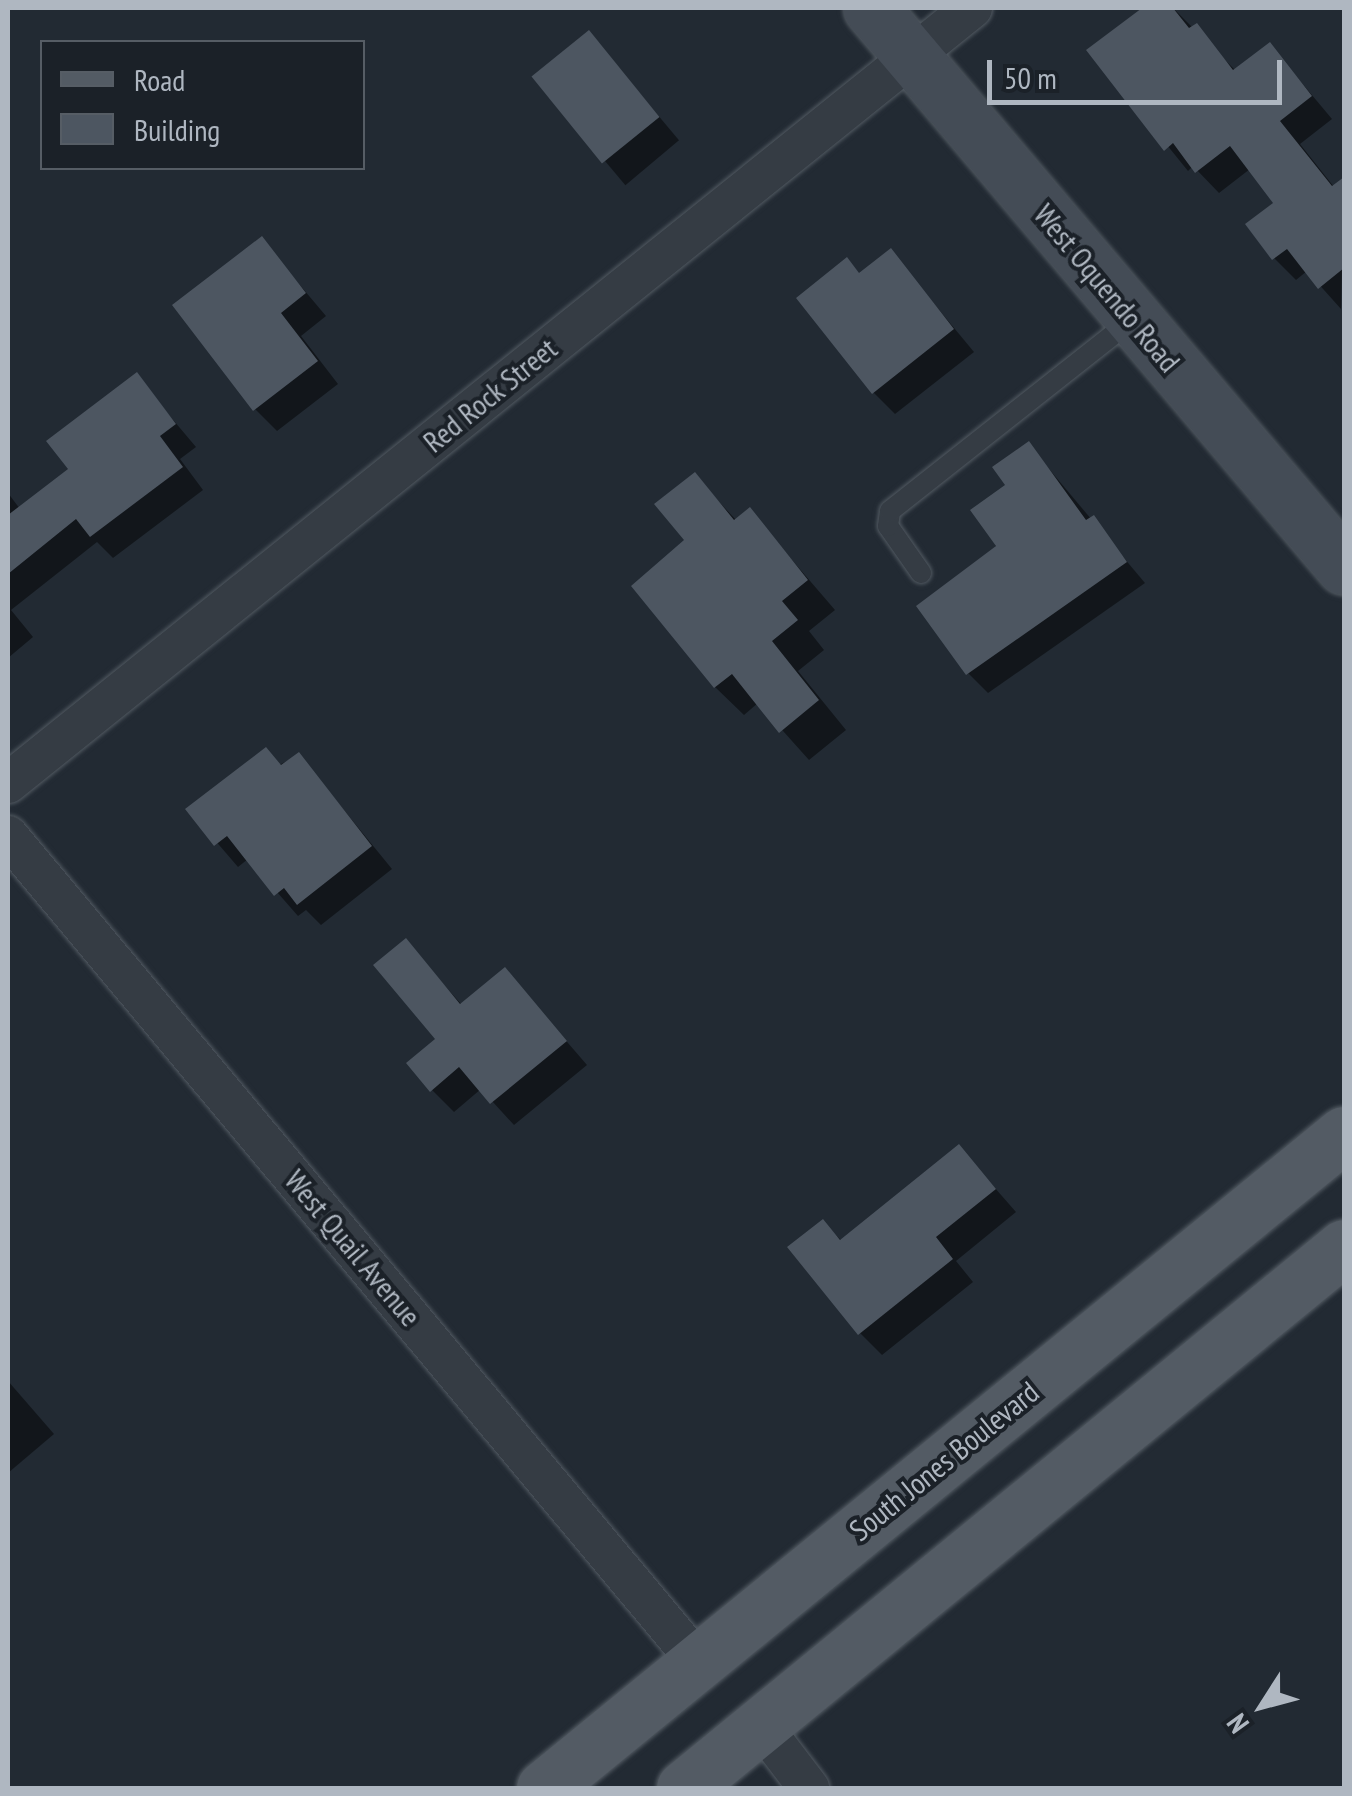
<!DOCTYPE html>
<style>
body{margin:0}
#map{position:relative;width:1352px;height:1796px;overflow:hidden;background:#222a33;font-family:"PT Sans Narrow",sans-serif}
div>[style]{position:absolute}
.shadow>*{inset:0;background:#0007;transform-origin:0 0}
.building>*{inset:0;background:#4d5661;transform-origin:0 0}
.roads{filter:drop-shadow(0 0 2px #525a62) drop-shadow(0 0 2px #525a62)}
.lane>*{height:20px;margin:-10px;padding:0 10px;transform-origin:10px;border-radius:10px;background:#353c44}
.street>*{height:40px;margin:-20px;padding:0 20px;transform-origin:20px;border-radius:20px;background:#353c44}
.secondary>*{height:55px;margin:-27.5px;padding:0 27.5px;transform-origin:27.5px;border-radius:27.5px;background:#444c56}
.primary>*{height:55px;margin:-27.5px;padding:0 27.5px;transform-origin:27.5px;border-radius:27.5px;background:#535b64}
span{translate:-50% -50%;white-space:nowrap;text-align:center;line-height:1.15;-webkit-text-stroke:8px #1b2128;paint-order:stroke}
.street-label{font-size:30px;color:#afb7c1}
.frame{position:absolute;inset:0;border:10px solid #afb7c1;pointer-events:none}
.legend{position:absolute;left:40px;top:40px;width:325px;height:130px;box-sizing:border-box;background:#1b2128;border:2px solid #565d65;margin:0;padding:12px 18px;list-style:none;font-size:30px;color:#afb7c1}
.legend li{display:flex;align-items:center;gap:20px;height:50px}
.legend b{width:50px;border:2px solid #565d65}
.north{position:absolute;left:1212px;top:1656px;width:100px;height:100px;-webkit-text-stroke:8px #1b2128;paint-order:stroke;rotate:234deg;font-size:28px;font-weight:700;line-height:40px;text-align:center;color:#afb7c1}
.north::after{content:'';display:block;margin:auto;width:35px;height:45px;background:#afb7c1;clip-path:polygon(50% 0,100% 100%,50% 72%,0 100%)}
.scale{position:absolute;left:987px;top:60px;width:295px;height:45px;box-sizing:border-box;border:5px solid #afb7c1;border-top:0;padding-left:12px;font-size:30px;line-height:35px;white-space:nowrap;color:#afb7c1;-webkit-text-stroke:8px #1b2128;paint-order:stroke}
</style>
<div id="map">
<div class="shadow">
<i style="clip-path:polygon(1146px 8px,1173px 8px,1236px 71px,1270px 45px,1332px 119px,1300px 144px,1334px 187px,1344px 186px,1341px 309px,1307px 271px,1296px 280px,1274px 258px,1276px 203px,1250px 169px,1219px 193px,1193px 166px,1188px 171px,1090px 50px)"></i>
<i style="left:589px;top:33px;width:140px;height:70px;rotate:50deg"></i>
<i style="clip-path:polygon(261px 239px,326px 316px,301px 336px,338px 384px,277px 431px,255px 409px)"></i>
<i style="clip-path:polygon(891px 252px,974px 352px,895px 414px,873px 392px,861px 275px)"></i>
<i style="clip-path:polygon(136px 376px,196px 447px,180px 459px,203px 490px,113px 558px,97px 542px,11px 610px,33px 637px,8px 658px,8px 493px,20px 509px,71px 470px)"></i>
<i style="clip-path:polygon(1028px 444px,1145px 583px,988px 693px,968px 673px,1009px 485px)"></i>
<i style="clip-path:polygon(695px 476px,737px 521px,749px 510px,835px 610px,809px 631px,824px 650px,798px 671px,846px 730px,809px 760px,758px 703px,744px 715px,715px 687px,687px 541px)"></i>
<i style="clip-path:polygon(299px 755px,392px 869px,321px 925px,306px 910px,298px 916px,248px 859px,238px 867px,189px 810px)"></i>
<i style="clip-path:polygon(405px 941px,462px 1005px,505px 970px,587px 1065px,514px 1125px,481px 1089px,454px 1112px,432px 1090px,438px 1040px)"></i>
<i style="clip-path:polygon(959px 1147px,1016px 1212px,956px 1261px,973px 1282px,882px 1355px,860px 1333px,822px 1222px,842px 1241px)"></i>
<i style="clip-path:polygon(8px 1381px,54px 1434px,8px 1473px)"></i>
</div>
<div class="building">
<i style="clip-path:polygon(1142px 8px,1173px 8px,1189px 28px,1197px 23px,1233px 70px,1270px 42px,1312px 96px,1280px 121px,1332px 186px,1344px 177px,1344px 268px,1318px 289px,1287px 249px,1272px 260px,1245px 224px,1273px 203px,1230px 146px,1195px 173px,1173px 143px,1164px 151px,1086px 50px)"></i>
<i style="left:589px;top:30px;width:112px;height:74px;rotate:51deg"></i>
<i style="clip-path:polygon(262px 236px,306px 293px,281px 313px,318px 361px,253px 411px,172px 305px)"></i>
<i style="clip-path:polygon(891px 248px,954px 329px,872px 394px,796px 298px,847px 257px,859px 273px)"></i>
<i style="clip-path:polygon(137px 372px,176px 424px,160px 436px,183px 467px,90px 537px,76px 519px,8px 574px,8px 515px,68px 469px,46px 441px)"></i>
<i style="clip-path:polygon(1029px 441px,1086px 520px,1094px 515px,1127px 562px,966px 675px,916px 606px,996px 546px,970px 510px,1005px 485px,992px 467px)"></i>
<i style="clip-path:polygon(695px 472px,734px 520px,750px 507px,808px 580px,782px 601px,798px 620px,772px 641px,819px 700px,779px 733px,732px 674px,714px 688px,631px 586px,684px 540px,654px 504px)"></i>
<i style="clip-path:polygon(266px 747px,281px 765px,299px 752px,372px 846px,297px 905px,284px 888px,274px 896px,227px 836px,214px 846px,185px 809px)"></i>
<i style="clip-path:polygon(406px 938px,460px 1004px,505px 967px,567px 1041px,490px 1104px,459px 1067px,430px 1092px,406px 1063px,435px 1039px,373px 965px)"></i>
<i style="clip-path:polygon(959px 1144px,996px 1189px,936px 1237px,953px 1259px,858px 1335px,787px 1247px,823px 1219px,840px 1240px)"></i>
</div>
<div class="roads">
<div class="lane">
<i style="left:921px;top:573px;width:57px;rotate:-125.1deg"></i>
<i style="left:888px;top:526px;width:15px;rotate:-82deg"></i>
<i style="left:890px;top:511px;width:308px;rotate:-38.3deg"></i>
</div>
<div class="street">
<i style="left:8px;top:783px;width:1237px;rotate:-38.8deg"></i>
<i style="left:8px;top:836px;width:1076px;rotate:50.13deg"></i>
<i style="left:760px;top:1724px;width:81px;rotate:52.6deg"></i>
</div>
<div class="secondary">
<i style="left:871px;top:8px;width:732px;rotate:49.76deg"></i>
</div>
<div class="primary">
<i style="left:544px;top:1788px;width:1033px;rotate:-39.27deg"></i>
<i style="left:684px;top:1788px;width:853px;rotate:-39.34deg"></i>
</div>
</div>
<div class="street-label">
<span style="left:1107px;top:288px;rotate:50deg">West Oquendo Road</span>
<span style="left:490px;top:395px;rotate:-39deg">Red Rock Street</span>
<span style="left:353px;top:1248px;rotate:50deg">West Quail Avenue</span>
<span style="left:944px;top:1461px;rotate:-39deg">South Jones Boulevard</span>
</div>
<div class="frame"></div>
<ul class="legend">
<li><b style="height:12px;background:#535b64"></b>Road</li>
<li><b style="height:28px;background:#4d5661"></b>Building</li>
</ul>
<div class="north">N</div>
<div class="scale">50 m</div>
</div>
